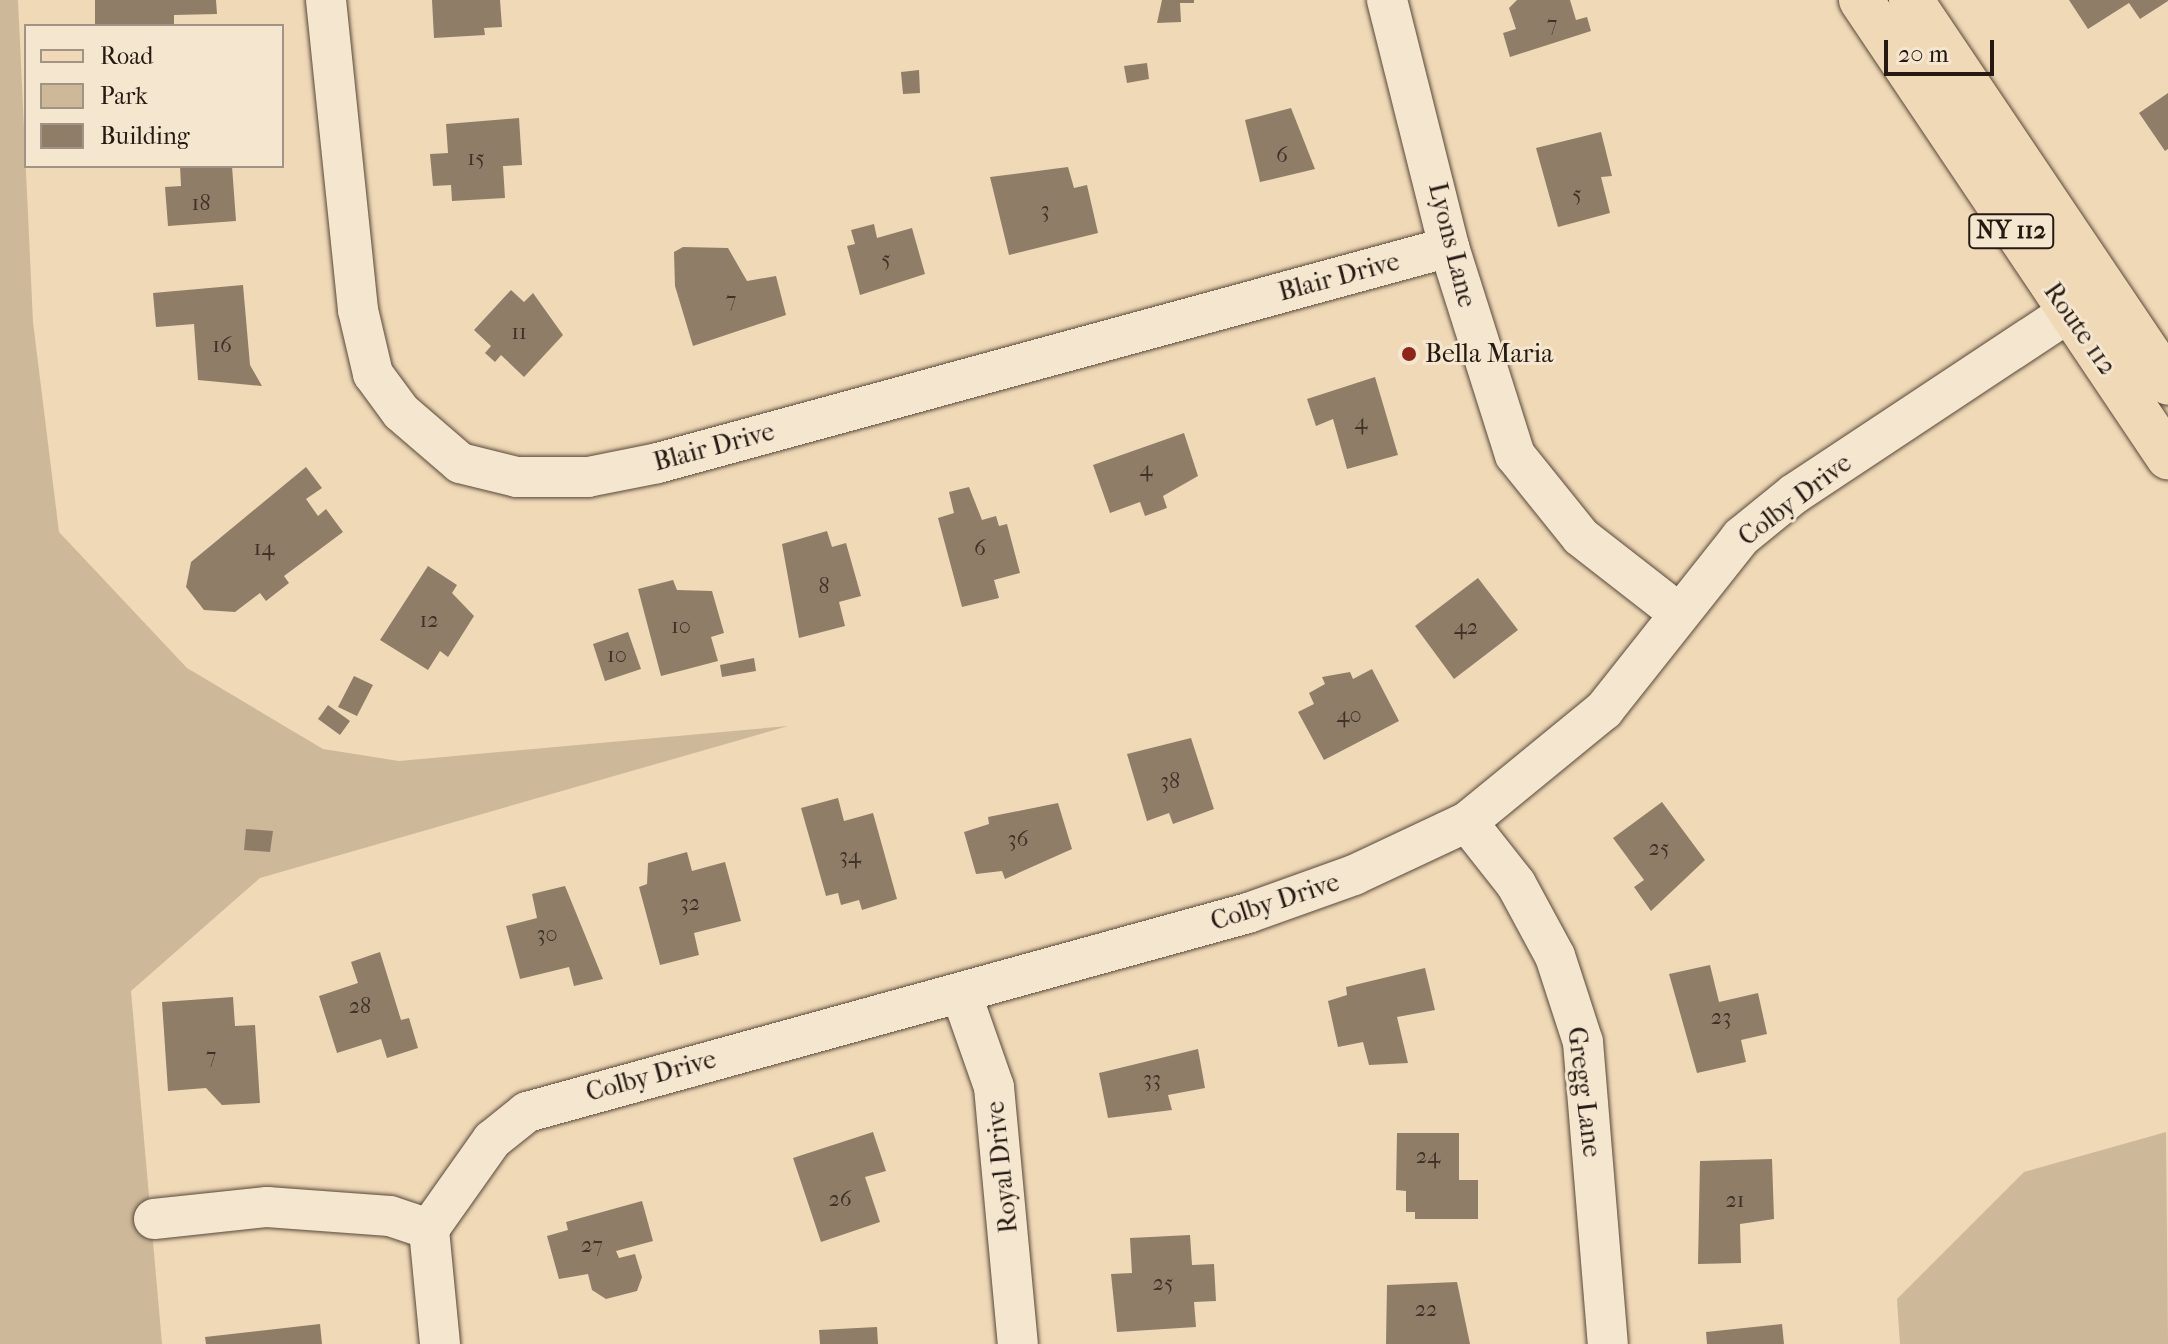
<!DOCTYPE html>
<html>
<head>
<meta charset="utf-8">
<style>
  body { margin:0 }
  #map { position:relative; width:2168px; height:1344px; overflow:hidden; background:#f0d9b6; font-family:"IM FELL French Canon",serif }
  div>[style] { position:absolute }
  .green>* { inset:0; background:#cdb89a }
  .building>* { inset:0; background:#8f7d67 }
  .roads { filter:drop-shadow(0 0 2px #58493b) drop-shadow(0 0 2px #58493b) }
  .minor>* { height:40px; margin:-20px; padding:0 20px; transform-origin:20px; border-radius:20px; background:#f5e6d0 }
  .primary>* { height:44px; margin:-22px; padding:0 22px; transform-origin:22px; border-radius:22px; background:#f0d9b6 }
  .dots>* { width:22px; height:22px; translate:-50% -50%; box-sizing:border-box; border:4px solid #f5e6d0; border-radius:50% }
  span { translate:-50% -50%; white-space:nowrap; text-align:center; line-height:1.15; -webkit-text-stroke:6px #f5e6d0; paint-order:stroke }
  .number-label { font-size:22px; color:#403227 }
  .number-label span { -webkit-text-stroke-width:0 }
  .shield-label span { padding:2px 6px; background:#f5e6d0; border:2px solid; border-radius:6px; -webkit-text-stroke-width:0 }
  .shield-label { font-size:24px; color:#251912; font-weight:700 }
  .street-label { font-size:26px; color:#251912 }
  .poi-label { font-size:26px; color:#251912 }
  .left { translate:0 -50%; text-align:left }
  .legend { position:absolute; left:24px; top:24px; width:260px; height:144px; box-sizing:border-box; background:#f5e6d0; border:2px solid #a29484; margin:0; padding:10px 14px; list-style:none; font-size:24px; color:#251912 }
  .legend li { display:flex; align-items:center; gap:16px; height:40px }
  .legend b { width:40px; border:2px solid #a29484 }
  .scale { position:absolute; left:1884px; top:40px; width:110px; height:36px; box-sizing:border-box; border:4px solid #251912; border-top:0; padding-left:10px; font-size:24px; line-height:28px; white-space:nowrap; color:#251912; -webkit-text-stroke:6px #f5e6d0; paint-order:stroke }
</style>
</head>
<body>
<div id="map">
  <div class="green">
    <div style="clip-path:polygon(0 0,18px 0,33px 322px,59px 532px,187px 668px,323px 749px,399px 761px,788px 726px,260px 878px,131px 991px,162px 1344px,0 1344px)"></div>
    <div style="clip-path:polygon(2166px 1132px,2168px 1344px,1900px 1344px,1897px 1299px,2024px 1172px)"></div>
  </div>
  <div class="building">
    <div style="clip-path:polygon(95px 0,216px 0,217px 14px,174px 15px,174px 24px,95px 26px)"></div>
    <div style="clip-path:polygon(432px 0,500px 0,502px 27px,484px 28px,485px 35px,434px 38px)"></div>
    <div style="clip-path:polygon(1162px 0,1194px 0,1194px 3px,1180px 3px,1181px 22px,1157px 23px)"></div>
    <div style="clip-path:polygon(1517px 0,1570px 0,1576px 20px,1587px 17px,1591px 31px,1510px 57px,1503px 33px,1516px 29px,1509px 8px)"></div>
    <div style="clip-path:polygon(2069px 0,2168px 0,2168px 1px,2140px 19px,2129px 3px,2088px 29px)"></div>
    <div style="clip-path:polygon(1147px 63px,1149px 79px,1127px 83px,1124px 66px)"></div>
    <div style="clip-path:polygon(919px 70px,920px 93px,903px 94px,901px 72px)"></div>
    <div style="clip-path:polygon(2168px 93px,2168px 149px,2165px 151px,2139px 113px)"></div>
    <div style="clip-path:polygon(1291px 108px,1315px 169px,1260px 182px,1245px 120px)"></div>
    <div style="clip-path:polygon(519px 118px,522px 165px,503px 166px,505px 198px,452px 201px,451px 185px,433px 186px,430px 154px,448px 153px,446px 124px)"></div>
    <div style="clip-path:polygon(1601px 132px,1612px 176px,1601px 177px,1610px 213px,1558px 227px,1536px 148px)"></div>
    <div style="clip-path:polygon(180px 166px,232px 166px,236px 221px,168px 226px,165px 187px,181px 186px)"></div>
    <div style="clip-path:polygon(1068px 167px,1074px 188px,1087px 185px,1098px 233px,1009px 255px,990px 177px)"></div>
    <div style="clip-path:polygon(874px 224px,877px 238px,912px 228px,925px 274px,860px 295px,847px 246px,855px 244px,851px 230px)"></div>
    <div style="clip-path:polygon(683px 247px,728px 248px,747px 281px,776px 276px,786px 315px,693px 346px,675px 286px,674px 252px)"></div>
    <div style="clip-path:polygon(243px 285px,250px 365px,262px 386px,198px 380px,194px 324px,156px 327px,153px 293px)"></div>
    <div style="clip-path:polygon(511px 290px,524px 302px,533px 293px,563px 335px,524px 377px,501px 355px,495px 362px,485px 353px,491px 346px,474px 330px)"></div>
    <div style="clip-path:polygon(1375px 377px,1398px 455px,1347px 469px,1333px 419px,1316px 426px,1307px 399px)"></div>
    <div style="clip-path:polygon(1184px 433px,1198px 476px,1163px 496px,1167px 508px,1145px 516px,1140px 502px,1110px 513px,1093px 465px)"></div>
    <div style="clip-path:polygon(306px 467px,322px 488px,306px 499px,318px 516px,326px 509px,343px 532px,284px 576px,289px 583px,266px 601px,260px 593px,235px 612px,204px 610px,186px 587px,191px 562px)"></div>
    <div style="clip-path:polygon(969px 487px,982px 520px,996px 516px,999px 526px,1007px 524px,1020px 573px,994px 580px,999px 598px,962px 607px,938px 518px,954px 513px,949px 492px)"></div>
    <div style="clip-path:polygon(827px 531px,832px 547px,846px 543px,861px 596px,839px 602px,845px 626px,799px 638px,782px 544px)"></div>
    <div style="clip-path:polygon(428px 566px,457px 585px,452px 593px,474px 616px,448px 657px,440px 651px,428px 670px,380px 640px)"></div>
    <div style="clip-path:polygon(1478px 578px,1518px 630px,1454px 679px,1415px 626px)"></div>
    <div style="clip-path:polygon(673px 580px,677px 590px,712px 591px,724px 633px,711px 637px,718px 661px,661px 676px,638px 589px)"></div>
    <div style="clip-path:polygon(628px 632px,641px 669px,605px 681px,593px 644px)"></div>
    <div style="clip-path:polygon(754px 658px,756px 671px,722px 677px,720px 665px)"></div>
    <div style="clip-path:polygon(1372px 669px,1399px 721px,1324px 760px,1298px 712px,1314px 704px,1309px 693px,1325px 684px,1322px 677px,1350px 672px,1353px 679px)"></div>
    <div style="clip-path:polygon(354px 676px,373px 685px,357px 716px,338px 707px)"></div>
    <div style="clip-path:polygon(328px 705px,350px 721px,340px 735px,318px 719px)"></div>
    <div style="clip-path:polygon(1191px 738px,1214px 809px,1173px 824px,1169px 813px,1147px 821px,1127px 754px)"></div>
    <div style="clip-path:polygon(838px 798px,844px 821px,873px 813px,897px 899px,862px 910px,859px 900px,841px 905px,838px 893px,826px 896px,801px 808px)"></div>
    <div style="clip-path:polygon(1662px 802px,1705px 860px,1651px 911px,1634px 887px,1644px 880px,1613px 838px)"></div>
    <div style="clip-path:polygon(1058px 803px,1072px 849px,1005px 879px,1002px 871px,976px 874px,964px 832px,989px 824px,988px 817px)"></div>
    <div style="clip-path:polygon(246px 829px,273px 831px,270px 852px,244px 850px)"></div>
    <div style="clip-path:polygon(687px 852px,692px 871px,725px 862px,741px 921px,694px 933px,699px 955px,660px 965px,639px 887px,647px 884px,648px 863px)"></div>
    <div style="clip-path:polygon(565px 886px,603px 979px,574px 986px,569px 967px,520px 979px,506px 926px,537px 918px,532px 894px)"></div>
    <div style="clip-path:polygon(380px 952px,401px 1020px,409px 1018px,418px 1048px,387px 1058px,381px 1039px,337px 1053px,319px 996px,358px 983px,351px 962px)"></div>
    <div style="clip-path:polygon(1710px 965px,1719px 1002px,1758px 993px,1767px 1034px,1741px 1040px,1746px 1062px,1697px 1073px,1669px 974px)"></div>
    <div style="clip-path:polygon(1425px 968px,1435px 1010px,1397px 1017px,1408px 1063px,1369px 1065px,1363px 1042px,1338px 1047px,1328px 1001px,1347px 995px,1346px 987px)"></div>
    <div style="clip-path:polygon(233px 997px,235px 1026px,255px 1025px,260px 1103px,222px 1105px,206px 1088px,168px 1091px,162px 1002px)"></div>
    <div style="clip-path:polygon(1198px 1049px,1205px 1088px,1168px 1095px,1172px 1110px,1108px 1118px,1099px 1073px)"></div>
    <div style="clip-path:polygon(873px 1132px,886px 1171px,865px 1177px,880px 1222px,821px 1242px,793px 1158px)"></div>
    <div style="clip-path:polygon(1397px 1133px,1459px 1133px,1459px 1180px,1478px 1180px,1478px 1219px,1415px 1219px,1415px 1212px,1406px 1212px,1406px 1191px,1396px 1190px)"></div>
    <div style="clip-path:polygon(1772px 1159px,1774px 1219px,1740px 1224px,1741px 1263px,1698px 1264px,1700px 1161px)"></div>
    <div style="clip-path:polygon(642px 1201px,653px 1241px,616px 1251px,619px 1258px,635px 1254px,642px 1277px,637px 1291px,606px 1299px,592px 1290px,588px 1274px,559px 1279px,547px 1236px,568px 1230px,566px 1222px)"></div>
    <div style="clip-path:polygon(1190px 1235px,1192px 1265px,1214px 1264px,1216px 1301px,1194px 1302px,1196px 1327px,1117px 1332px,1111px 1274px,1132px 1273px,1130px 1238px)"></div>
    <div style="clip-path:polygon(1457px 1282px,1470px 1344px,1386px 1344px,1387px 1285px)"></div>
    <div style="clip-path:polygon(320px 1324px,322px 1344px,206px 1344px,205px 1337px)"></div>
    <div style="clip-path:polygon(1782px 1324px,1784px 1344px,1707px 1344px,1706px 1332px)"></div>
    <div style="clip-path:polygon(877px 1327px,878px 1344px,820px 1344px,819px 1330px)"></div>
  </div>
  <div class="roads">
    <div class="minor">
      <div style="left:326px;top:0;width:312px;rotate:84.1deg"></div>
      <div style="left:358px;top:310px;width:66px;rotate:76.8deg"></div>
      <div style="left:373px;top:374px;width:47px;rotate:53.6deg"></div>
      <div style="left:401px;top:412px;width:78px;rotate:40.8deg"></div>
      <div style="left:460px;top:463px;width:59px;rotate:13.8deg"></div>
      <div style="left:517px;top:477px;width:71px"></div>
      <div style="left:588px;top:477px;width:71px;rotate:-11.3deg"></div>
      <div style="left:658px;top:463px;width:820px;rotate:-15.27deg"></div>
      <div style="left:1387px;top:0;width:255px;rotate:75.9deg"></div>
      <div style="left:1449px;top:247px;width:218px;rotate:72.4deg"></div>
      <div style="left:1515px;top:455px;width:105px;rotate:51.2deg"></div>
      <div style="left:1581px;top:537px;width:120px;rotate:37.9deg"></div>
      <div style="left:1467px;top:822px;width:79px;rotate:51.7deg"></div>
      <div style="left:1516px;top:884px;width:82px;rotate:61.6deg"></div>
      <div style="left:1555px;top:956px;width:90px;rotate:72deg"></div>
      <div style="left:1583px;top:1042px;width:303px;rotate:85.3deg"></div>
      <div style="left:962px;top:996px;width:96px;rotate:70.6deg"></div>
      <div style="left:994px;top:1087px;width:258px;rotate:84.7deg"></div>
      <div style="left:154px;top:1219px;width:114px;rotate:-6.1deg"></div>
      <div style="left:267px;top:1207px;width:123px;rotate:4.2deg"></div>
      <div style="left:390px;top:1216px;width:41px;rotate:18.4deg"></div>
      <div style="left:440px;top:1344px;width:116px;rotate:-95.5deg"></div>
      <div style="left:429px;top:1229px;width:109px;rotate:-54.7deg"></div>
      <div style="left:492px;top:1140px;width:45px;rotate:-38.7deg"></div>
      <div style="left:527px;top:1112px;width:748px;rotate:-15.43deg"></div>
      <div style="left:1248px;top:913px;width:113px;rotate:-19.7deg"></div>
      <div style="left:1354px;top:875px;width:125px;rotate:-25.1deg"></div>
      <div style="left:1467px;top:822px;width:177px;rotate:-39.3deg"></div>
      <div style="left:1604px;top:710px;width:221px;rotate:-51.6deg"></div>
      <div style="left:1741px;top:537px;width:68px;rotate:-39.1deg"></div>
      <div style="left:1794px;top:494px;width:362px;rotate:-33.5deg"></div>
    </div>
    <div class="primary">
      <div style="left:1861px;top:0;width:551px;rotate:56.11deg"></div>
      <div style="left:1911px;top:0;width:461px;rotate:56.1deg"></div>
    </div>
  </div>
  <div class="dots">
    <div style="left:1409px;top:354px;background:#8f2418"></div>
  </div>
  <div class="number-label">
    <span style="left:1552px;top:25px">7</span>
    <span style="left:1282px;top:156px">6</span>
    <span style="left:476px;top:159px">15</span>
    <span style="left:1577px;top:195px">5</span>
    <span style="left:201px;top:204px">18</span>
    <span style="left:1045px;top:211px">3</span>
    <span style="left:886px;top:260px">5</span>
    <span style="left:731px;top:301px">7</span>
    <span style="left:519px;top:333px">11</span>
    <span style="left:222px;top:346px">16</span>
    <span style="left:1361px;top:423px">4</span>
    <span style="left:1146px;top:470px">4</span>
    <span style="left:264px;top:549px">14</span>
    <span style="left:980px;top:549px">6</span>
    <span style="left:824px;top:587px">8</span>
    <span style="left:429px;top:621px">12</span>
    <span style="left:681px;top:627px">10</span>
    <span style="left:1466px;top:628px">42</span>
    <span style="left:617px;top:656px">10</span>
    <span style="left:1349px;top:716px">40</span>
    <span style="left:1170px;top:782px">38</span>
    <span style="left:1018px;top:840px">36</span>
    <span style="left:1659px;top:849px">25</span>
    <span style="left:850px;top:857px">34</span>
    <span style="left:690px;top:904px">32</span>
    <span style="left:547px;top:935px">30</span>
    <span style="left:360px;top:1007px">28</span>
    <span style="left:1721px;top:1018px">23</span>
    <span style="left:211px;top:1057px">7</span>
    <span style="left:1152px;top:1080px">33</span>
    <span style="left:1428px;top:1157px">24</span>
    <span style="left:840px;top:1200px">26</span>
    <span style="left:1735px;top:1201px">21</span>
    <span style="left:592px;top:1246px">27</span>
    <span style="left:1163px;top:1284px">25</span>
    <span style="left:1426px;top:1310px">22</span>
  </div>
  <div class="shield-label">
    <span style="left:2011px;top:231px">NY 112</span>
  </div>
  <div class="street-label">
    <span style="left:1452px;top:245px;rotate:76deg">Lyons Lane</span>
    <span style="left:1339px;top:277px;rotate:-15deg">Blair Drive</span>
    <span style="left:2080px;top:329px;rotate:55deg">Route 112</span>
    <span style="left:714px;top:447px;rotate:-15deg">Blair Drive</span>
    <span style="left:1795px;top:500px;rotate:-37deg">Colby Drive</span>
    <span style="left:1275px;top:902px;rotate:-18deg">Colby Drive</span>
    <span style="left:651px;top:1076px;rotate:-15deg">Colby Drive</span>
    <span style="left:1584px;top:1092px;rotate:83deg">Gregg Lane</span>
    <span style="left:1002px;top:1167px;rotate:-96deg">Royal Drive</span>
  </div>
  <div class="poi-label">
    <span class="left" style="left:1425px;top:354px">Bella Maria</span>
  </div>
  <ul class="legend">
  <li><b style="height:10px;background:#f0d9b6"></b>Road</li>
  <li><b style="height:22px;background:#cdb89a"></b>Park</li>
  <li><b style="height:22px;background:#8f7d67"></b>Building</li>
  </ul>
  <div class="scale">20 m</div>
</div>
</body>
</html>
